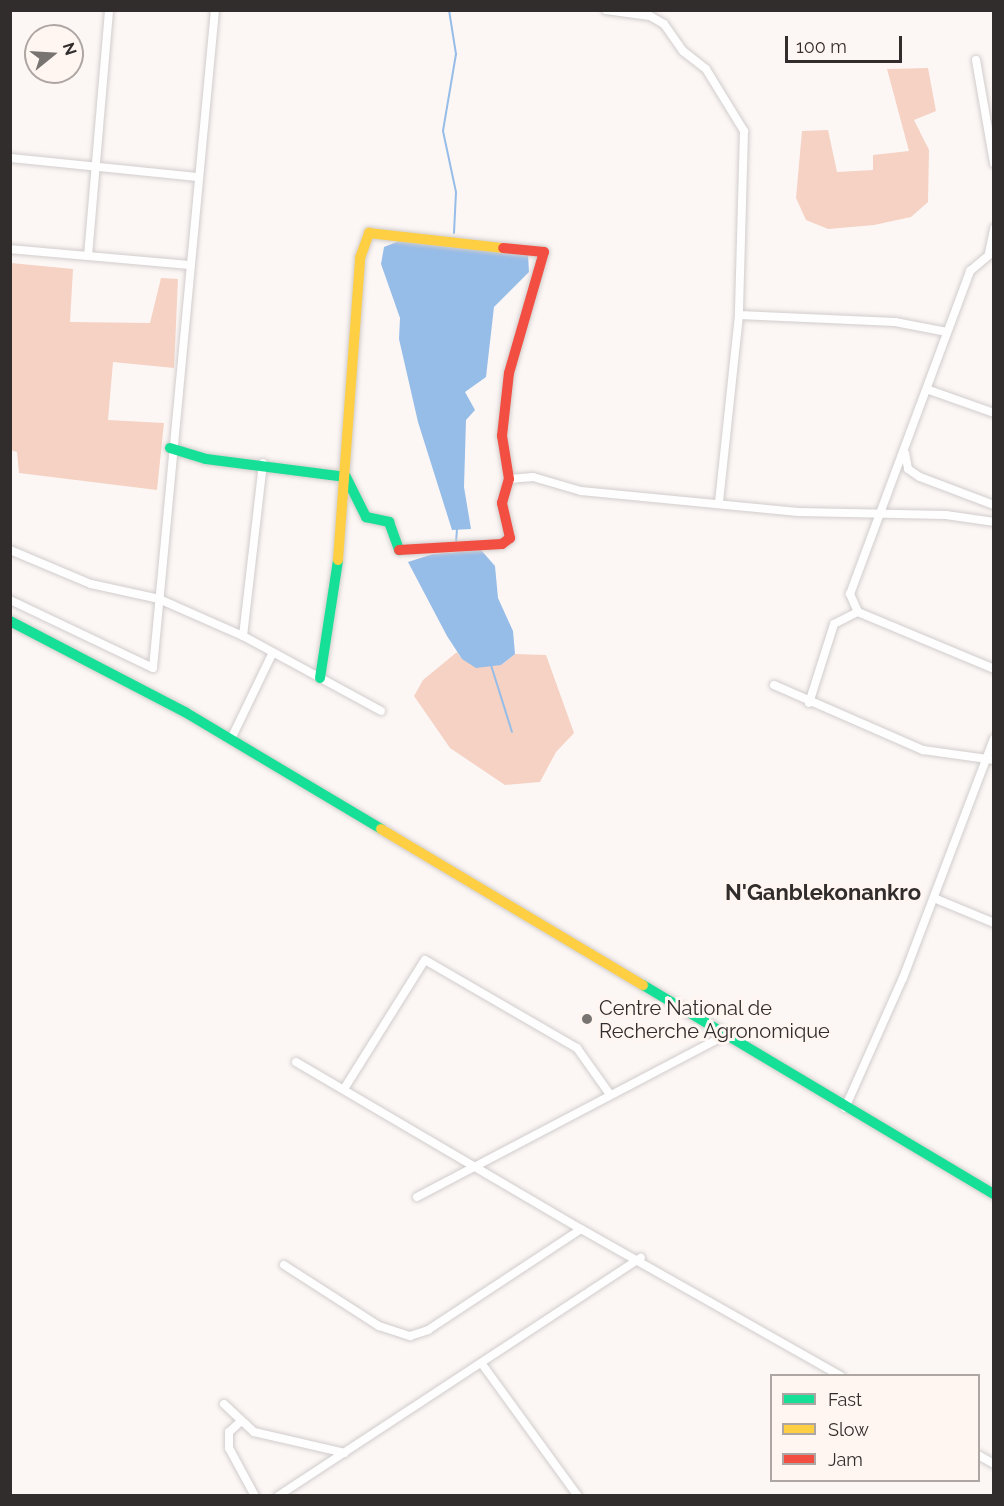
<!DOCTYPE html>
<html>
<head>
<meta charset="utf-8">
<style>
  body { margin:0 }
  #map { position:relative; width:1004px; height:1506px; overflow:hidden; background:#fcf7f5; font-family:Raleway,sans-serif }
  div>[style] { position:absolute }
  .green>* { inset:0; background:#f5d2c3 }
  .water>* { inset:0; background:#96bce8 }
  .stream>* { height:2px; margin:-1px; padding:0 1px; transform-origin:1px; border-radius:1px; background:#96bce8 }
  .roads { filter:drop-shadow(0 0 2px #d1cdcc) drop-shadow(0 0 2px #d1cdcc) }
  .street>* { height:8px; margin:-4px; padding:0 4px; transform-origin:4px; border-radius:4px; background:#fffefe }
  .fast>* { height:10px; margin:-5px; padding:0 5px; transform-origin:5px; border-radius:5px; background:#16e098 }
  .slow>* { height:10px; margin:-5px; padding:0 5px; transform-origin:5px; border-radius:5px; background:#ffcf43 }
  .jam>* { height:10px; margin:-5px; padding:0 5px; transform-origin:5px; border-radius:5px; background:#f24e42 }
  .dots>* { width:16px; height:16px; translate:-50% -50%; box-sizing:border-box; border:3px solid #fff6f2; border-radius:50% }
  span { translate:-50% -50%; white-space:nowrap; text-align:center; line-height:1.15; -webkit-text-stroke:6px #fff6f2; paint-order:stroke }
  .poi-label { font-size:20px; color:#312d2c }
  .left { translate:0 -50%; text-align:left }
  .quarter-label { font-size:22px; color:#312d2c; font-weight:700 }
  .frame { position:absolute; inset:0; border:12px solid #312d2c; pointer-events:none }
  .legend { position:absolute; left:770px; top:1374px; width:210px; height:108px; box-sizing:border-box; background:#fff6f2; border:2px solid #ada6a3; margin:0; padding:8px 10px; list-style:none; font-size:18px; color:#312d2c }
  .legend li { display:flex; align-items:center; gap:12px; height:30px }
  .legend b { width:30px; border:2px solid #ada6a3 }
  .north { position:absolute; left:24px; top:24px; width:60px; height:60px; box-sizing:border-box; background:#fff6f2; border:2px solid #ada6a3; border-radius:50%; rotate:72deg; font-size:16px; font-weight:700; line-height:24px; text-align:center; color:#312d2c }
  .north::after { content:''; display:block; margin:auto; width:21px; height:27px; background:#787472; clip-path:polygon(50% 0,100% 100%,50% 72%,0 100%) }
  .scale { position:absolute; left:785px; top:36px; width:117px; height:27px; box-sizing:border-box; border:3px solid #312d2c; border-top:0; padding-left:8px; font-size:18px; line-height:21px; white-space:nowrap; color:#312d2c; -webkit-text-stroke:4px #fff6f2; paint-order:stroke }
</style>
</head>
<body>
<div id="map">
  <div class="green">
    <div style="clip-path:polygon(928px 68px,936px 111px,914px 120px,929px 150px,928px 202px,911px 217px,874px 225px,828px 229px,806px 220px,796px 198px,802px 131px,828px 130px,837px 172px,873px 170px,873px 155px,909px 151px,887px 69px)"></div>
    <div style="clip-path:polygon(11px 263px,73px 269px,70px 322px,150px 323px,161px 278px,178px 279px,174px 368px,113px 362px,108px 420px,164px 423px,157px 490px,19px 473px,17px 452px,10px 450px)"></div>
    <div style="clip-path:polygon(457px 652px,462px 659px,501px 665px,515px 654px,546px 655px,574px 733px,556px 752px,540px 782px,505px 785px,450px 748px,414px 696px,423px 680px)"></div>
  </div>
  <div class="water">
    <div style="clip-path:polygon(399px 241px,528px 254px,529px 272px,494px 307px,486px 377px,465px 392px,475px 410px,466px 420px,464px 487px,471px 529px,452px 530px,418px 422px,399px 339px,400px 318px,381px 264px,384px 247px)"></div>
    <div style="clip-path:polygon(481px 550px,495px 566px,498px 598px,513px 631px,515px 654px,501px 665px,476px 668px,462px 659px,447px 636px,408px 562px,433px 554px)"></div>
  </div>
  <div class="stream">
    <div style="left:449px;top:10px;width:45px;rotate:81deg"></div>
    <div style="left:456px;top:54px;width:78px;rotate:99.6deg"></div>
    <div style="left:443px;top:131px;width:62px;rotate:78deg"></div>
    <div style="left:456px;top:192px;width:41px;rotate:92.8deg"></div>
    <div style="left:456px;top:543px;width:15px;rotate:-86deg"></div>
    <div style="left:491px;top:665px;width:70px;rotate:72.6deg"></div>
  </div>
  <div class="roads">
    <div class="street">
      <div style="left:606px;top:10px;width:44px;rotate:7.8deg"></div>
      <div style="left:650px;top:16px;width:16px;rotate:30deg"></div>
      <div style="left:664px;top:24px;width:33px;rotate:55deg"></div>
      <div style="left:683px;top:51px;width:29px;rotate:38deg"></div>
      <div style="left:706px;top:69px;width:73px;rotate:58.5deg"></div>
      <div style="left:744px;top:131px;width:184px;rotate:91.6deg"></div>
      <div style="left:739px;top:315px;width:188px;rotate:96.1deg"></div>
      <div style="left:976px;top:60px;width:105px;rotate:80.1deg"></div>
      <div style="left:10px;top:158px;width:189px;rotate:5.8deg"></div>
      <div style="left:10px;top:249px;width:179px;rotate:5.1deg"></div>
      <div style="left:989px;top:253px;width:25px;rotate:-78deg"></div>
      <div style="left:88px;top:256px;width:247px;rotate:-85.1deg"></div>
      <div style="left:739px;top:315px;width:156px;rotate:2.6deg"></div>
      <div style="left:895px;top:322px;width:53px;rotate:10.9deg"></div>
      <div style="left:929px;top:390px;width:69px;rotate:19.5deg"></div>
      <div style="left:905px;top:453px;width:16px;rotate:79deg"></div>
      <div style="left:908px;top:469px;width:14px;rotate:34deg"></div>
      <div style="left:920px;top:477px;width:79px;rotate:20.7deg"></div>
      <div style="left:509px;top:479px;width:24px;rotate:-5deg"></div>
      <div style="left:533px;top:477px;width:50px;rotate:16.3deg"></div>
      <div style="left:581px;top:491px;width:218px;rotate:5.5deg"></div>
      <div style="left:798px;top:512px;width:148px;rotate:1.2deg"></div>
      <div style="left:946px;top:515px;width:49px;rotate:8.3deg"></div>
      <div style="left:10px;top:550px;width:88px;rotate:22.8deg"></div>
      <div style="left:91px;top:584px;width:70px;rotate:12.4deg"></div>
      <div style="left:159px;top:599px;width:92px;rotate:23.8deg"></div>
      <div style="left:243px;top:636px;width:157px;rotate:28.5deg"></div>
      <div style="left:10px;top:600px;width:158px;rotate:25.4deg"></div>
      <div style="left:153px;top:668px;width:661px;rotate:-84.62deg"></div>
      <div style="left:858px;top:612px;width:147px;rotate:22.7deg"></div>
      <div style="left:243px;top:636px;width:174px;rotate:-83.4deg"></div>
      <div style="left:774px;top:685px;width:163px;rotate:23.6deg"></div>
      <div style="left:923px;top:750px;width:72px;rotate:8deg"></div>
      <div style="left:809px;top:703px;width:83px;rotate:-72.4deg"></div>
      <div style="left:834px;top:624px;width:27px;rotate:-27deg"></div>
      <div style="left:858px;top:612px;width:20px;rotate:-114deg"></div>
      <div style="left:850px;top:594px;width:345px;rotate:-69.6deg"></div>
      <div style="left:970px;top:271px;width:31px;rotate:-40deg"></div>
      <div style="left:231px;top:739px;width:94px;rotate:-64.2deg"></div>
      <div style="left:934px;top:898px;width:65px;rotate:22.6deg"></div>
      <div style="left:296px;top:1062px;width:330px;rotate:30.4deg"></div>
      <div style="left:344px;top:1089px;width:152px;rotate:-57.9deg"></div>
      <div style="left:425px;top:960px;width:176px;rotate:30.1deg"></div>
      <div style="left:577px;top:1048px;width:55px;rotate:54.6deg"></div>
      <div style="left:845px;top:1108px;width:142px;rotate:-66deg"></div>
      <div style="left:903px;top:978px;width:256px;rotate:-69.2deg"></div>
      <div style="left:417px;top:1197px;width:348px;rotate:-27.7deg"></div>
      <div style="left:284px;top:1265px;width:113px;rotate:32.7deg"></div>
      <div style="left:379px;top:1326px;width:33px;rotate:18deg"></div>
      <div style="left:410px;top:1336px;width:19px;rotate:-18deg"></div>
      <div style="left:428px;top:1330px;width:183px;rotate:-33.4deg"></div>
      <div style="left:581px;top:1229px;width:299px;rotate:29.5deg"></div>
      <div style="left:482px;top:1364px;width:163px;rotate:54deg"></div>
      <div style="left:224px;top:1404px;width:41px;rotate:43deg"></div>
      <div style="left:254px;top:1432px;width:93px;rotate:13deg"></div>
      <div style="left:239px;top:1423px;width:13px;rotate:138deg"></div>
      <div style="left:229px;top:1432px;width:16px;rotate:90deg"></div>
      <div style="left:229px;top:1448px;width:55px;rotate:61.6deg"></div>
      <div style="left:978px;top:1455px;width:18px;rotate:29deg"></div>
      <div style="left:278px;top:1496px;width:434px;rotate:-33.3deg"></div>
    </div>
    <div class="fast">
      <div style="left:170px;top:448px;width:38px;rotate:17deg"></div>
      <div style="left:206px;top:459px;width:141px;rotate:7.3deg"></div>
      <div style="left:346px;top:477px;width:45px;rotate:63.4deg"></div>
      <div style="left:366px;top:517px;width:24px;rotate:12deg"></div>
      <div style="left:389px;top:522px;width:30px;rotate:70deg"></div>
      <div style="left:10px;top:621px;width:197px;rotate:27.5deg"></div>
      <div style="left:185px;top:712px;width:228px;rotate:30.8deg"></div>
      <div style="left:320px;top:678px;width:119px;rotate:-81.3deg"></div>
      <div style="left:643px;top:985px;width:409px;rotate:30.8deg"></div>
    </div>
    <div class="slow">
      <div style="left:338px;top:560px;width:303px;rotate:-85.8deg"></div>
      <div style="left:360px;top:258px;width:27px;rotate:-70deg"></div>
      <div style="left:369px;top:233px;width:135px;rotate:6.4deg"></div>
      <div style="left:381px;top:829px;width:305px;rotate:30.8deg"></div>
    </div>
    <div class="jam">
      <div style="left:399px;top:550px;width:103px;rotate:-3.3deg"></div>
      <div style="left:502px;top:544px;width:10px;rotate:-37deg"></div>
      <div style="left:510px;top:538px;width:36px;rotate:-103deg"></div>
      <div style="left:502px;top:503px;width:25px;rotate:-74deg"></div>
      <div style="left:509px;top:479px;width:44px;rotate:-99.2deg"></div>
      <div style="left:502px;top:436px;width:63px;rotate:-83.7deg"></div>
      <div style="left:509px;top:373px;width:126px;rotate:-73.9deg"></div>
      <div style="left:544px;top:252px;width:41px;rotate:-174.4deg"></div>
    </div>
  </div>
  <div class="dots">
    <div style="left:587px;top:1019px;background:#787472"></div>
  </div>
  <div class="poi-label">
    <span class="left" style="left:599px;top:1020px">Centre National de<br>Recherche Agronomique</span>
  </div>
  <div class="quarter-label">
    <span style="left:823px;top:893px">N'Ganblekonankro</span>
  </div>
  <div class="frame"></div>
  <ul class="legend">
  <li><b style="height:8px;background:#16e098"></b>Fast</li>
  <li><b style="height:8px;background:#ffcf43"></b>Slow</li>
  <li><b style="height:8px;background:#f24e42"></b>Jam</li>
  </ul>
  <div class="north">N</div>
  <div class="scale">100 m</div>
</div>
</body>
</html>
